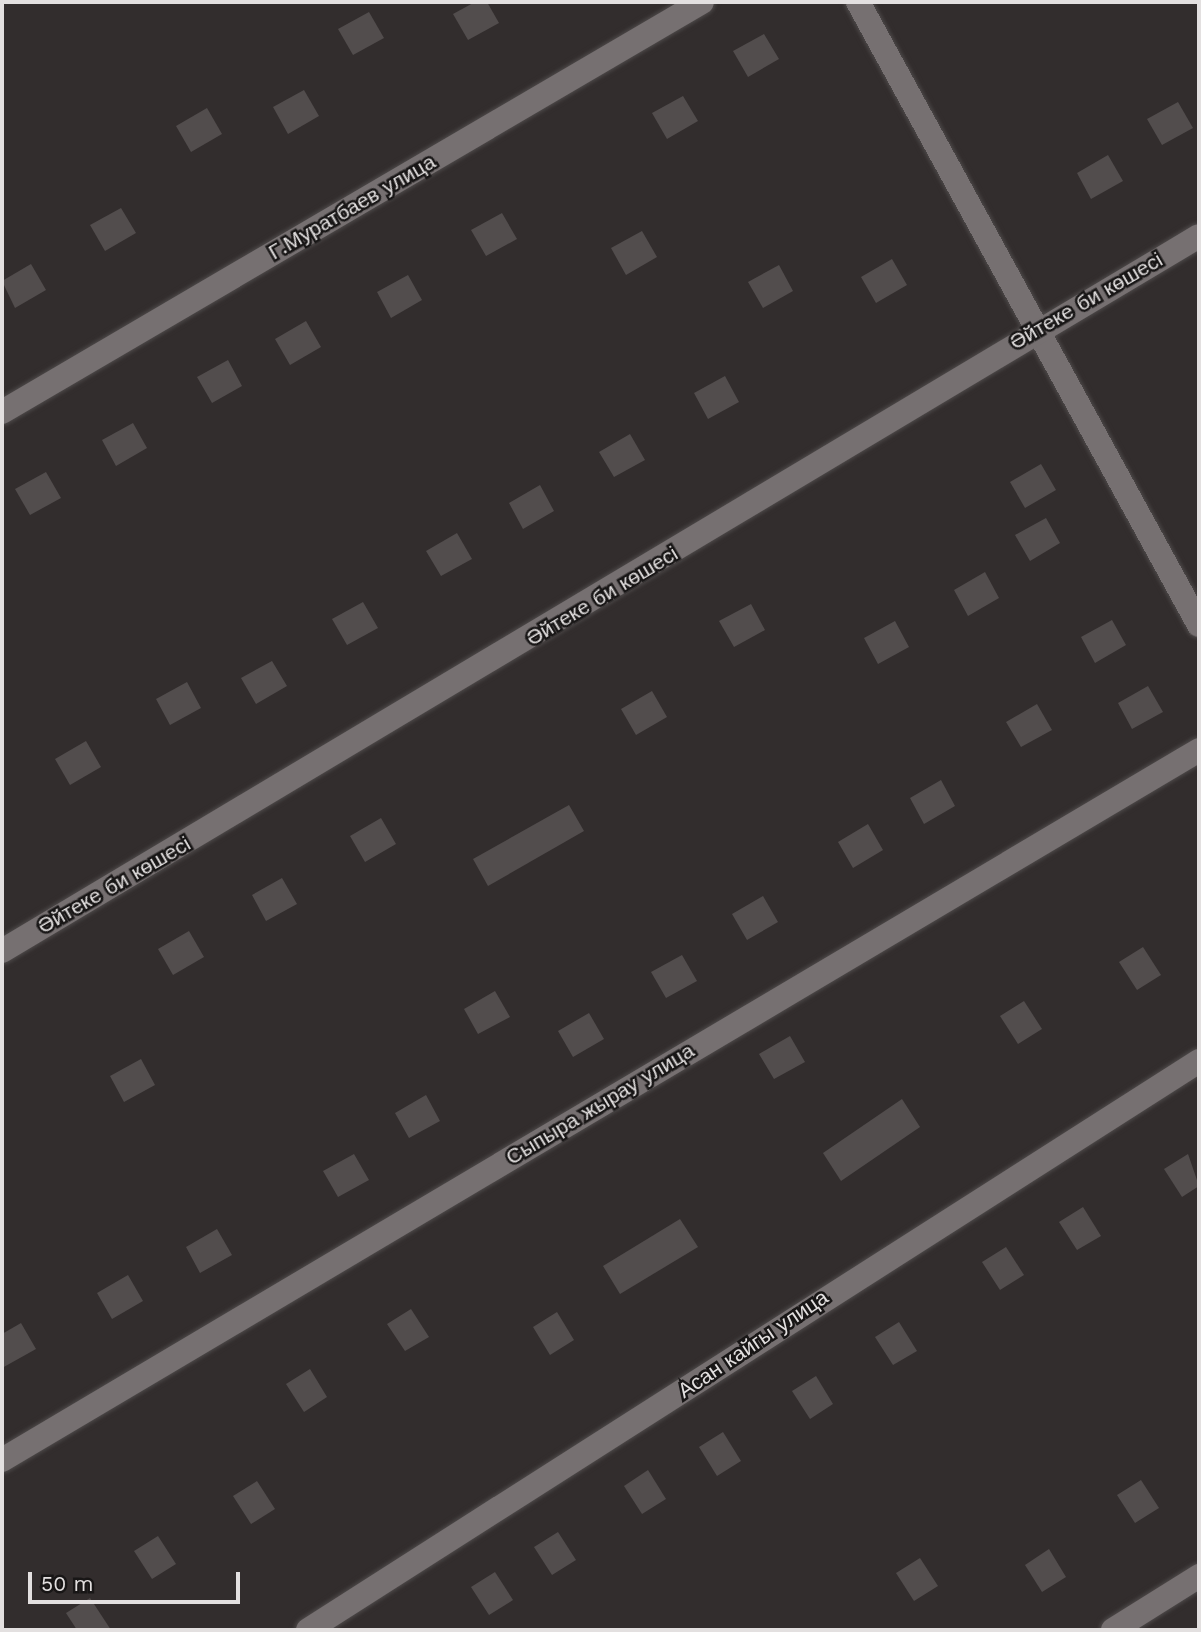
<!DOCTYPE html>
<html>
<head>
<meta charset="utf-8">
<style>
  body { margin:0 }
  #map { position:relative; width:1201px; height:1632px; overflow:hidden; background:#322d2d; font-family:"Work Sans",sans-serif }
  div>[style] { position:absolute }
  .building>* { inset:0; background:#524d4d }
  .roads { filter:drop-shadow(0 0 2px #4e4a4a) drop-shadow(0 0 2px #4e4a4a) }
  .street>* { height:24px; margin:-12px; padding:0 12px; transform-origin:12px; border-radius:12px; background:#767071 }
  span { translate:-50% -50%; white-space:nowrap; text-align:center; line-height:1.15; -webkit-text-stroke:5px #181616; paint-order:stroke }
  .street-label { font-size:21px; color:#e3e0e0 }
  .frame { position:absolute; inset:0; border:4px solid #e3e0e0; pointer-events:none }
  .scale { position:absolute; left:28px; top:1572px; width:212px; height:32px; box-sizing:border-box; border:4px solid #e3e0e0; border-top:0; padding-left:9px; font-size:21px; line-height:24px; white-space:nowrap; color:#e3e0e0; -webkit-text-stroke:5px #181616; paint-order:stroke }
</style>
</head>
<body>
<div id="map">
  <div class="building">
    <div style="clip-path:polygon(475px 2px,487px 2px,499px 23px,468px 40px,453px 14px)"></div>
    <div style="clip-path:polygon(369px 12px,384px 38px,353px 55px,338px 29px)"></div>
    <div style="clip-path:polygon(764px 34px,779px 59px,748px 77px,733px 51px)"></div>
    <div style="clip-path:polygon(304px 90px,319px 116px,288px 134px,273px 107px)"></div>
    <div style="clip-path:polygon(683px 96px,698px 121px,667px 139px,652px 113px)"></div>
    <div style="clip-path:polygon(1178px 102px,1193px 128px,1162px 145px,1147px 119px)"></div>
    <div style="clip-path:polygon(207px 108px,222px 134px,191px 152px,176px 126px)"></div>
    <div style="clip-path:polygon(1108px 155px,1123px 181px,1091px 199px,1077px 173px)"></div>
    <div style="clip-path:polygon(121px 208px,136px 233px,105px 251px,90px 225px)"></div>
    <div style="clip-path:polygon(502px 213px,517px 239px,486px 256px,471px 230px)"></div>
    <div style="clip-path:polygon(642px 231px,657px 257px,626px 275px,611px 248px)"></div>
    <div style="clip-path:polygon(892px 259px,907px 285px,876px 303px,861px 277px)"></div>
    <div style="clip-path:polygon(31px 264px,46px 290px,15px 308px,2px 281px)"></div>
    <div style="clip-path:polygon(779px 265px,793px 291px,763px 308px,748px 282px)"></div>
    <div style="clip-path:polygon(408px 275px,422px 300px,391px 318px,377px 292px)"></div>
    <div style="clip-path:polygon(306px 321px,321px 347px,290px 365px,275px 339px)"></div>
    <div style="clip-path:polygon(228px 360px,242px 386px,212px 403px,197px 377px)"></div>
    <div style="clip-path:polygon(725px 376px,739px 402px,708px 419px,694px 393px)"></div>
    <div style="clip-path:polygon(133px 423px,147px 448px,116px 466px,102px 440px)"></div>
    <div style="clip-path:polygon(630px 434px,645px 460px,614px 477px,599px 452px)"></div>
    <div style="clip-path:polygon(1041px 464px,1056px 490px,1025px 508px,1010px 482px)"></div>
    <div style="clip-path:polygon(46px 472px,61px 498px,30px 515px,15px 489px)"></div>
    <div style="clip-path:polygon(540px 485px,554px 511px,523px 529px,509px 503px)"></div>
    <div style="clip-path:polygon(1046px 518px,1060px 543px,1030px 561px,1015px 535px)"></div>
    <div style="clip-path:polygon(457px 533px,472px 559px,441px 576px,426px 551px)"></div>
    <div style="clip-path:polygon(985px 572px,999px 598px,968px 616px,954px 590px)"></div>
    <div style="clip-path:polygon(363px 602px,378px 628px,347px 645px,332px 619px)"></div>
    <div style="clip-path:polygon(751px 604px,765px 630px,734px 647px,719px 621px)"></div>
    <div style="clip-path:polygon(1112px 620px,1126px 645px,1095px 663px,1081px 637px)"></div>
    <div style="clip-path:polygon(895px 621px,909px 647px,878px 664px,864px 638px)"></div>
    <div style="clip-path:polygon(272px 661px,287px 686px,256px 704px,241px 678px)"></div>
    <div style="clip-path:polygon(187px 682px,201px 708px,170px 725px,156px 699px)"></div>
    <div style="clip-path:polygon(1148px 686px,1163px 712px,1132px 729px,1118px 703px)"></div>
    <div style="clip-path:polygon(652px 691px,667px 717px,636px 735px,621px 709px)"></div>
    <div style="clip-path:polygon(1037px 704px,1052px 730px,1021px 747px,1006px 722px)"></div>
    <div style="clip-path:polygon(86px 741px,101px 767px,70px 785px,55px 759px)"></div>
    <div style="clip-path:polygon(941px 780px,955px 806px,924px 824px,910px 798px)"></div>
    <div style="clip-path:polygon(569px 805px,584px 831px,488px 886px,473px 859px)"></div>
    <div style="clip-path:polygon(381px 818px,396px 844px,365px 862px,350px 836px)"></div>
    <div style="clip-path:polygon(868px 824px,883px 850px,853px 868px,838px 842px)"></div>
    <div style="clip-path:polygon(282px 878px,297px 904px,266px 921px,252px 895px)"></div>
    <div style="clip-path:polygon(763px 896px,778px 922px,747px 940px,732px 914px)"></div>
    <div style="clip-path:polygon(189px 931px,204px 957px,173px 975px,158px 949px)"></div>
    <div style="clip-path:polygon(1143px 947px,1161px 975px,1137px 990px,1119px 962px)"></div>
    <div style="clip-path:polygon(682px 955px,697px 981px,666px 998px,651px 972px)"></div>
    <div style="clip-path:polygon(495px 991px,510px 1017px,478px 1034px,464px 1009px)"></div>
    <div style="clip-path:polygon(1024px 1001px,1042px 1029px,1018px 1044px,1000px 1016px)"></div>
    <div style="clip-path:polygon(589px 1013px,604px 1039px,573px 1057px,558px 1031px)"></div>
    <div style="clip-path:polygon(790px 1036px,805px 1062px,774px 1079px,759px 1054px)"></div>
    <div style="clip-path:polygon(141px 1059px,155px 1085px,124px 1102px,110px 1076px)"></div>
    <div style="clip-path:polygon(426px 1095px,440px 1121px,409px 1138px,395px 1113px)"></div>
    <div style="clip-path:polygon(902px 1099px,920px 1127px,841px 1181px,823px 1153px)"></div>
    <div style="clip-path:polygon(354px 1154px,369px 1180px,338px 1197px,323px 1171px)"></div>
    <div style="clip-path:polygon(1188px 1154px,1199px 1186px,1182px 1197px,1164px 1169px)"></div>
    <div style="clip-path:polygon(1083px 1207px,1101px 1236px,1077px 1250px,1059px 1222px)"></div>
    <div style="clip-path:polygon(680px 1219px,698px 1247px,620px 1294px,603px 1266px)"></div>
    <div style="clip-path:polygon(217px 1229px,232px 1255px,200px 1273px,186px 1247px)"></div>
    <div style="clip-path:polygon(1006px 1247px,1024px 1275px,1000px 1290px,982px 1262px)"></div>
    <div style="clip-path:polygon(128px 1275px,143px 1301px,112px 1319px,97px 1293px)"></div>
    <div style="clip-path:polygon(411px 1309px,429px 1337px,405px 1351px,387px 1324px)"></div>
    <div style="clip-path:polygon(557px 1312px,574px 1340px,550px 1355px,533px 1327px)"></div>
    <div style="clip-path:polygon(899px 1322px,917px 1351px,893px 1365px,875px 1337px)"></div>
    <div style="clip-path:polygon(21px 1323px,36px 1349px,2px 1368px,2px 1334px)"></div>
    <div style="clip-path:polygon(310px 1369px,327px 1397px,304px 1412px,286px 1384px)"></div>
    <div style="clip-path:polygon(816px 1376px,833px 1404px,810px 1419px,792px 1391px)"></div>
    <div style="clip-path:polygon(723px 1432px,741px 1461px,717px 1476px,699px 1447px)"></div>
    <div style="clip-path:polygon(648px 1470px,666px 1499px,642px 1514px,624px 1486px)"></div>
    <div style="clip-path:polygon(1141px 1480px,1159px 1508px,1135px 1523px,1117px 1495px)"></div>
    <div style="clip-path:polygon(257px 1481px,275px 1509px,251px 1524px,233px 1496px)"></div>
    <div style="clip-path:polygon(558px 1532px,576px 1560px,552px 1575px,534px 1547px)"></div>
    <div style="clip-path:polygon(158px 1536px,176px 1564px,152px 1579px,134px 1551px)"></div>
    <div style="clip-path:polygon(1049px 1549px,1066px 1577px,1042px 1592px,1025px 1565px)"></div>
    <div style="clip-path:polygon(920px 1558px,938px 1586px,914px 1601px,896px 1573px)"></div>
    <div style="clip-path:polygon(495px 1572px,513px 1600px,489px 1615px,471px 1587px)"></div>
    <div style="clip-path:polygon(90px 1598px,111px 1630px,77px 1630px,66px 1613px)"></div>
  </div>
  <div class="roads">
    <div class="street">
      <div style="left:858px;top:2px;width:710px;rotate:61.31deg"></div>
      <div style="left:2px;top:412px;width:811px;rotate:-30.36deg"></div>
      <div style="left:2px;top:951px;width:1394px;rotate:-30.85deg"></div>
      <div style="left:2px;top:1460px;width:1392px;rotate:-30.67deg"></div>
      <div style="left:308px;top:1630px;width:1057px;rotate:-32.56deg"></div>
      <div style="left:1113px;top:1630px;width:102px;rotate:-32.1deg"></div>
    </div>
  </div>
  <div class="street-label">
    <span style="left:352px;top:207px;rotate:-30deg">Г.Муратбаев улица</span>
    <span style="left:1086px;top:301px;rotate:-30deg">Әйтеке би көшесі</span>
    <span style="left:602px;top:596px;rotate:-31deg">Әйтеке би көшесі</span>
    <span style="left:114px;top:885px;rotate:-30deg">Әйтеке би көшесі</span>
    <span style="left:600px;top:1104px;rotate:-31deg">Сыпыра жырау улица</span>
    <span style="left:753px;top:1344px;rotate:-34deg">Асан кайгы улица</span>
  </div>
  <div class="frame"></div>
  <div class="scale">50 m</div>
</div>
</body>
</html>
